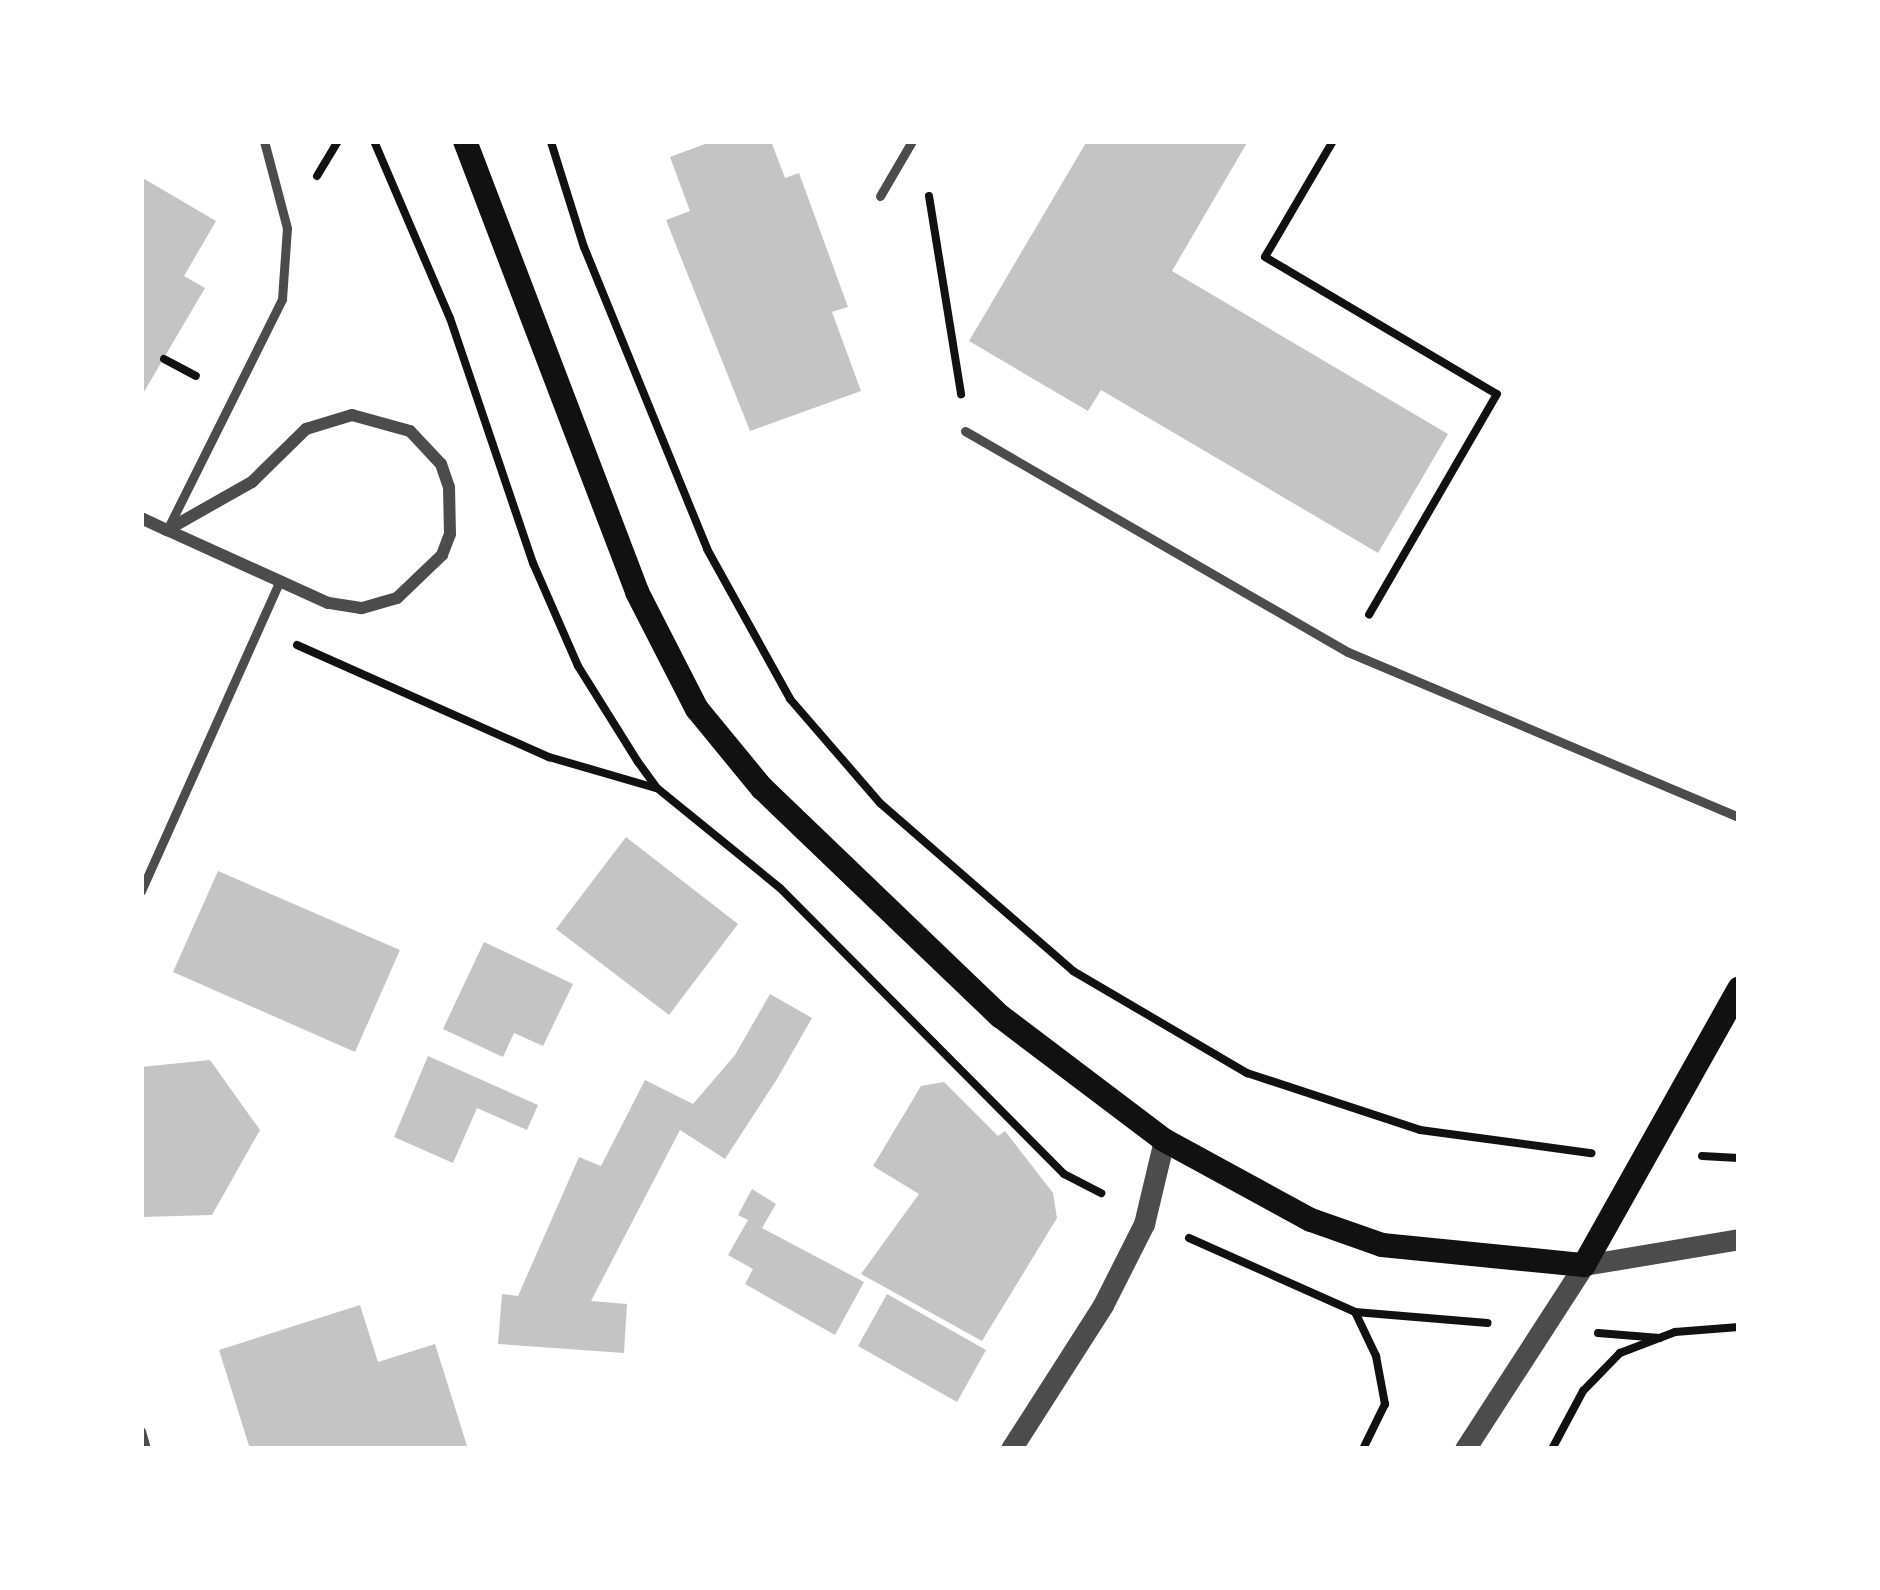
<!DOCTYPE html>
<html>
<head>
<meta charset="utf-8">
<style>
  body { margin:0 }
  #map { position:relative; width:1880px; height:1590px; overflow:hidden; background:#fff; font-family:Jost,sans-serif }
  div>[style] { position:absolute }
  .building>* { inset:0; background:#c4c4c4 }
  .path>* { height:8px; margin:-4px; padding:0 4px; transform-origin:4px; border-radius:4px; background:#111 }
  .service>* { height:9px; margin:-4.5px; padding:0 4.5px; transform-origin:4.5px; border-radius:4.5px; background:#4c4c4c }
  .minor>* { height:12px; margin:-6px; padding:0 6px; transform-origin:6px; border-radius:6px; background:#4c4c4c }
  .tertiary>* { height:21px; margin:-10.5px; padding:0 10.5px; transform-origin:10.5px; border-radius:10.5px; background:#4c4c4c }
  .secondary>* { height:24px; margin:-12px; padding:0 12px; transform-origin:12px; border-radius:12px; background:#111 }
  span { translate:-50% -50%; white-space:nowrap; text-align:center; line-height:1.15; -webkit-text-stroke:12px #fff; paint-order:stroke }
  .frame { position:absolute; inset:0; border:144px solid #fff; pointer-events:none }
</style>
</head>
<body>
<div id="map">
  <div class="building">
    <div style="clip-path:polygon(713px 141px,771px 141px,785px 178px,799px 173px,848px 307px,832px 312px,861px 391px,750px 431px,666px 220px,690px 211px,670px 157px)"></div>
    <div style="clip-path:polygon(1087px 141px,1248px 141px,1172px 271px,1448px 434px,1378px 553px,1101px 390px,1088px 411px,969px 341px)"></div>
    <div style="clip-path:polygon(141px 177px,216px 221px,184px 276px,205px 288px,141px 397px)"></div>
    <div style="clip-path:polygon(626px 837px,738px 924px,669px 1015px,556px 929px)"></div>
    <div style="clip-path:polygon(218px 871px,400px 950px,355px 1052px,173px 972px)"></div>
    <div style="clip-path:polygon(484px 942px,573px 984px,543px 1046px,514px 1033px,503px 1057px,443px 1029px)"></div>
    <div style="clip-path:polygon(770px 994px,812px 1018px,777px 1079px,725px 1159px,680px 1130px,591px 1301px,627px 1304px,624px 1353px,498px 1344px,502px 1294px,518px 1296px,579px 1157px,601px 1166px,645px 1080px,693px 1104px,735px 1055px)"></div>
    <div style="clip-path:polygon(428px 1056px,538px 1105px,527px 1130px,477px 1108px,453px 1163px,394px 1137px)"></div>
    <div style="clip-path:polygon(210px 1060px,260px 1130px,212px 1215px,141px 1217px,141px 1067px)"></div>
    <div style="clip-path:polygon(944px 1082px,998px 1136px,1005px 1131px,1053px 1193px,1057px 1218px,982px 1341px,861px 1274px,919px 1194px,873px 1166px,921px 1086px)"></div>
    <div style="clip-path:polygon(752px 1189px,776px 1204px,762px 1228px,864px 1282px,835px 1335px,745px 1284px,753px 1269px,728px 1255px,748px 1220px,738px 1215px)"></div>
    <div style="clip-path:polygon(887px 1294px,986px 1350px,957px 1402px,858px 1346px)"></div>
    <div style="clip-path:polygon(360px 1305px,378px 1362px,435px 1344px,468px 1449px,250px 1449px,219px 1350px)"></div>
  </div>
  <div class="path">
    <div style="left:374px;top:141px;width:193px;rotate:66.8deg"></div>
    <div style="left:450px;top:318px;width:259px;rotate:71.3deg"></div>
    <div style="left:533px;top:563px;width:112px;rotate:66.4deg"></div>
    <div style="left:578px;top:666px;width:113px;rotate:58deg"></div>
    <div style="left:638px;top:762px;width:32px;rotate:54deg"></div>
    <div style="left:657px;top:788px;width:159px;rotate:39.1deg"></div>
    <div style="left:780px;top:888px;width:403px;rotate:45.2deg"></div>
    <div style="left:1064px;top:1174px;width:42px;rotate:27.2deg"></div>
    <div style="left:1333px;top:141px;width:134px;rotate:120.4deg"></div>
    <div style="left:1265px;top:257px;width:269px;rotate:30.6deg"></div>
    <div style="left:1497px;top:394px;width:255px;rotate:120.1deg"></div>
    <div style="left:551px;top:142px;width:110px;rotate:72.6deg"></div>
    <div style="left:584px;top:247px;width:326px;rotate:67.8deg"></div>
    <div style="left:707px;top:549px;width:171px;rotate:61deg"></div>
    <div style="left:790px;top:699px;width:138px;rotate:49.1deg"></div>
    <div style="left:880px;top:803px;width:256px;rotate:41deg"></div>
    <div style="left:1073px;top:971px;width:202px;rotate:30.4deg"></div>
    <div style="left:1247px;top:1073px;width:182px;rotate:18.2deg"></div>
    <div style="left:1420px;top:1130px;width:173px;rotate:7.7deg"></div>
    <div style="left:317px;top:176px;width:41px;rotate:-59deg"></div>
    <div style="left:929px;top:196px;width:201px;rotate:80.8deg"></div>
    <div style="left:164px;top:359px;width:36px;rotate:28deg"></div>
    <div style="left:297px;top:645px;width:276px;rotate:24deg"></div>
    <div style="left:549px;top:757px;width:111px;rotate:16.2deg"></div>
    <div style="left:1702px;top:1156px;width:37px;rotate:3deg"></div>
    <div style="left:1189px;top:1238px;width:182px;rotate:24deg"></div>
    <div style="left:1355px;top:1312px;width:133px;rotate:4.7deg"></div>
    <div style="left:1356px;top:1314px;width:47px;rotate:64.5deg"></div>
    <div style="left:1376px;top:1356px;width:49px;rotate:79.4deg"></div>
    <div style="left:1385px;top:1404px;width:50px;rotate:116.1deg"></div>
    <div style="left:1598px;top:1333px;width:62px;rotate:4.6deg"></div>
    <div style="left:1552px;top:1449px;width:66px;rotate:-61.9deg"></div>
    <div style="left:1583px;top:1391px;width:53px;rotate:-45.8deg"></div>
    <div style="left:1620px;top:1353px;width:59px;rotate:-20.9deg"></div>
    <div style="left:1675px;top:1332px;width:64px;rotate:-4.5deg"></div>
  </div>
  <div class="service">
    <div style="left:880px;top:196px;width:64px;rotate:-59.8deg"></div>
    <div style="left:965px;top:431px;width:442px;rotate:30deg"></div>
    <div style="left:1348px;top:652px;width:424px;rotate:22.9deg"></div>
    <div style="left:167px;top:530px;width:258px;rotate:-63.5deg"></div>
    <div style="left:282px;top:299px;width:71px;rotate:-86deg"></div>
    <div style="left:287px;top:228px;width:90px;rotate:-104.8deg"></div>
    <div style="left:141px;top:891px;width:341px;rotate:-65.9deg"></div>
    <div style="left:141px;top:1431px;width:19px;rotate:74deg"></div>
  </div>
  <div class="minor">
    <div style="left:352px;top:415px;width:60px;rotate:15.4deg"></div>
    <div style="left:410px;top:431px;width:45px;rotate:46.8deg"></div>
    <div style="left:441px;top:464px;width:24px;rotate:71deg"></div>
    <div style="left:449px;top:487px;width:47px;rotate:88.8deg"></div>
    <div style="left:450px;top:534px;width:22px;rotate:111deg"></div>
    <div style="left:442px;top:555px;width:62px;rotate:136.3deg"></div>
    <div style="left:397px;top:598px;width:37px;rotate:164deg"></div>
    <div style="left:361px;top:608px;width:33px;rotate:-171deg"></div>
    <div style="left:328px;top:603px;width:177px;rotate:-155.6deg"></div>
    <div style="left:167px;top:530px;width:98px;rotate:-29.5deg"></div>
    <div style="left:252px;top:482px;width:76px;rotate:-44.5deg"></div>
    <div style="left:306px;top:429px;width:48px;rotate:-16.9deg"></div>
    <div style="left:141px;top:518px;width:29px;rotate:25deg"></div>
  </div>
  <div class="tertiary">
    <div style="left:1011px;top:1449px;width:171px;rotate:-57.4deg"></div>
    <div style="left:1103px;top:1305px;width:91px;rotate:-63.2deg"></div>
    <div style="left:1144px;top:1224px;width:86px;rotate:-76.6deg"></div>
    <div style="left:1465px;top:1449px;width:219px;rotate:-57.1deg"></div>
    <div style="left:1584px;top:1265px;width:157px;rotate:-9.5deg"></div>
  </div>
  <div class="secondary">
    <div style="left:465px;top:141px;width:483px;rotate:69.1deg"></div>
    <div style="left:637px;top:592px;width:131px;rotate:62.9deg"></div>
    <div style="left:697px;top:709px;width:102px;rotate:50.6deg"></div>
    <div style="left:762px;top:788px;width:330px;rotate:43.8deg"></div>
    <div style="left:1000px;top:1016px;width:206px;rotate:37.1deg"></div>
    <div style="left:1164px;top:1140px;width:167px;rotate:28.6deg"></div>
    <div style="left:1311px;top:1220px;width:75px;rotate:19.4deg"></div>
    <div style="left:1382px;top:1245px;width:203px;rotate:5.7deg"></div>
    <div style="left:1584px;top:1265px;width:317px;rotate:-60.7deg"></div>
  </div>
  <div class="frame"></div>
</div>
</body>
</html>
